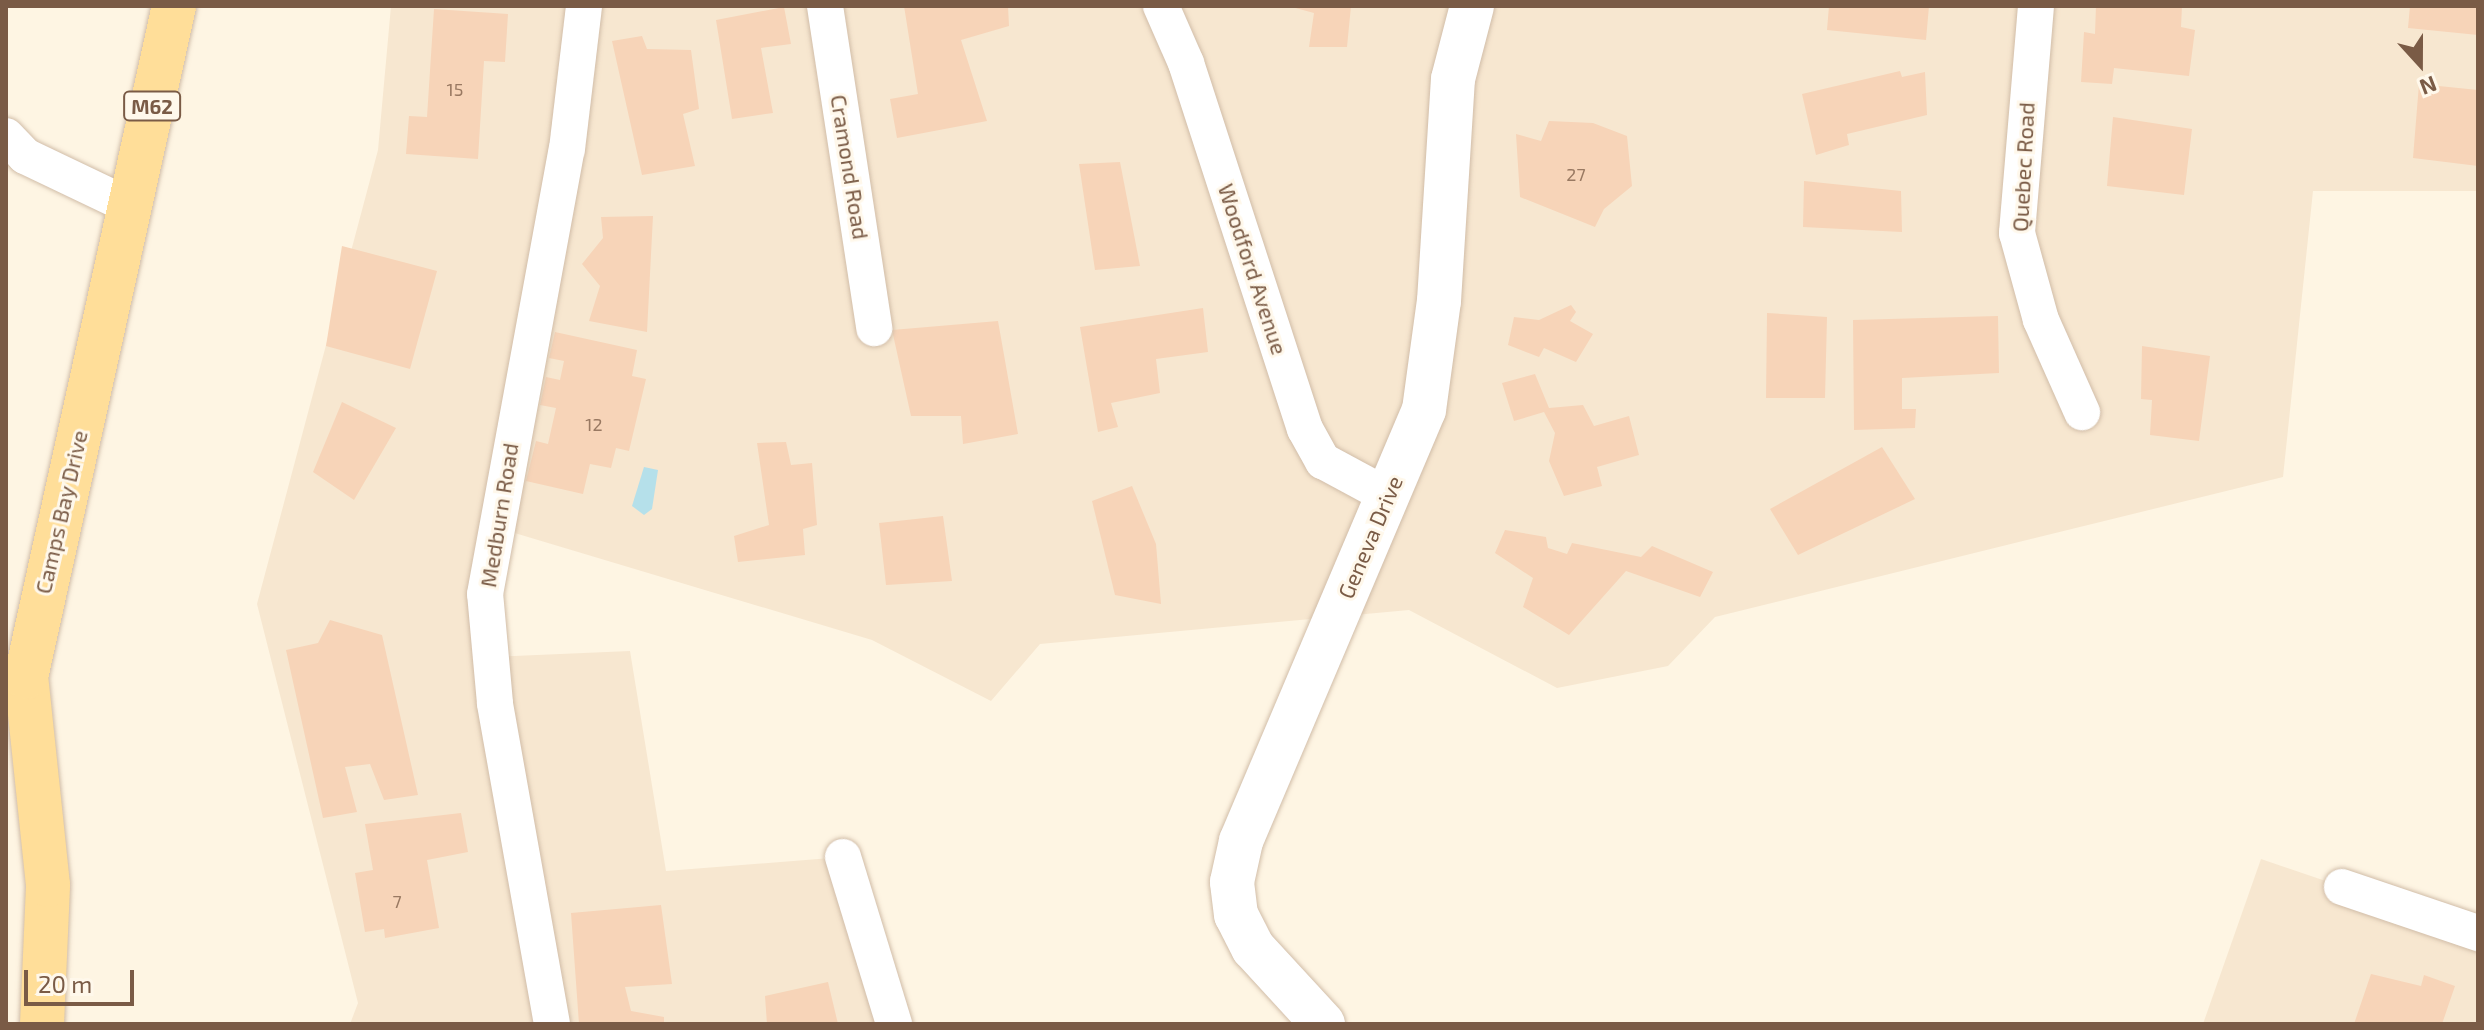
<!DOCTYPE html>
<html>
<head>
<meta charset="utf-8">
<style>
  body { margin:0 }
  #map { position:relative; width:2484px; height:1030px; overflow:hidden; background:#fef5e3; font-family:"Exo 2",sans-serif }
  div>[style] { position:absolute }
  .residential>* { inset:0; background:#f7e7d0 }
  .water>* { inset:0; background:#b5e0ea }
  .building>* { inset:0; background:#f7d4b8 }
  .roads { filter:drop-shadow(0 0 2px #d1bda8) drop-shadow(0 0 2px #d1bda8) }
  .street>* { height:36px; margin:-18px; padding:0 18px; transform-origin:18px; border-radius:18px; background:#fff }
  .secondary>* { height:44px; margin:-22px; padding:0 22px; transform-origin:22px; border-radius:22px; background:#fff }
  .primary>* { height:44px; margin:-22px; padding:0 22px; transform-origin:22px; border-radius:22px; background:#ffde99 }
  span { translate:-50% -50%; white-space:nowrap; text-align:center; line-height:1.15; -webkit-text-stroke:6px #fff8eb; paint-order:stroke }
  .number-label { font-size:18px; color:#997962 }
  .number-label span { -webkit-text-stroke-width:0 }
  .shield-label span { padding:2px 6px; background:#fff8eb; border:2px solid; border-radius:6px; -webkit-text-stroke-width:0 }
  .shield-label { font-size:20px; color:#7a5b46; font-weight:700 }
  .street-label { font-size:22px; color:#7a5b46 }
  .frame { position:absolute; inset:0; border:8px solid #7a5b46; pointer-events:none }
  .north { position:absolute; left:2380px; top:24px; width:80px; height:80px; -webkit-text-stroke:6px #fff8eb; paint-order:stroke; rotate:159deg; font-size:22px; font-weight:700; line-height:32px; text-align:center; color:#7a5b46 }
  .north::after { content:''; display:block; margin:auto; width:28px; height:36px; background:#7a5b46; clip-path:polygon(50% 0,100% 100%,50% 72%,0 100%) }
  .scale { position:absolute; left:24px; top:970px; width:110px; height:36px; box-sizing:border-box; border:4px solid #7a5b46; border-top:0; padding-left:10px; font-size:24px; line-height:28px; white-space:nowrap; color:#7a5b46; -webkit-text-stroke:6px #fff8eb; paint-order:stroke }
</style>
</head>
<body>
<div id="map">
  <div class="residential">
    <div style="clip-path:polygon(391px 6px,2478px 6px,2478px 191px,2313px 191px,2283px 477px,1715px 617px,1668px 666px,1557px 688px,1409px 610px,1040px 644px,991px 701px,872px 640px,495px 527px,489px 657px,630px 651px,666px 871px,843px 857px,894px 1024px,350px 1024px,358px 1003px,257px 604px,378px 150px)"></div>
    <div style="clip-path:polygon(2261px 859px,2478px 933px,2478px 1024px,2203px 1024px)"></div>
  </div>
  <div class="water">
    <div style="clip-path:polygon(644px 467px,658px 470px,652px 509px,644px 515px,632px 506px)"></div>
  </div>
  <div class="building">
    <div style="clip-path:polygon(904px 6px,1008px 6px,1009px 26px,961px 40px,987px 121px,897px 138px,890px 99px,918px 94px)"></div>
    <div style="clip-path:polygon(1288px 6px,1351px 6px,1347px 47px,1309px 47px,1314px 13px)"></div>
    <div style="clip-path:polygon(1829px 6px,1929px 6px,1926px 40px,1827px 30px)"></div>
    <div style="clip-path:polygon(2096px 6px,2182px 6px,2181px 27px,2195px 30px,2189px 76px,2114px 68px,2112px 84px,2081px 82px,2084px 32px,2095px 34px)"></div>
    <div style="clip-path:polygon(2410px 6px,2478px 6px,2478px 35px,2408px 28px)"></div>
    <div style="clip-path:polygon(784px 7px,791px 44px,761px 48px,773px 113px,732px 119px,716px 20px)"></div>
    <div style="clip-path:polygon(434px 9px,508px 14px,505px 62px,484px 61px,478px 159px,406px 154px,409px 116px,427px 117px)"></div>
    <div style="clip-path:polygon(642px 36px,647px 49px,691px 50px,699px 109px,683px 114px,695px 166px,642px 175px,612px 41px)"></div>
    <div style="clip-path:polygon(1900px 71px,1902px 77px,1925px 72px,1927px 115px,1847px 134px,1849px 145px,1816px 155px,1802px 94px)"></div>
    <div style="clip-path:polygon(2419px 84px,2478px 90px,2478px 166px,2413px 158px)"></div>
    <div style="clip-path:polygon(2113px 117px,2192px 129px,2184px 195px,2107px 186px)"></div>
    <div style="clip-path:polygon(1549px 121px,1593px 123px,1627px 136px,1632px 186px,1604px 209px,1595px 227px,1520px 197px,1516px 134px,1541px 141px)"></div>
    <div style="clip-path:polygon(1120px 162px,1140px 266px,1095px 270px,1079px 164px)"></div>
    <div style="clip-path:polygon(1804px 181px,1901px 191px,1902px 232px,1803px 227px)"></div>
    <div style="clip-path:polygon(653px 216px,647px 332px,589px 321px,600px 286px,582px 264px,603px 238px,601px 217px)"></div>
    <div style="clip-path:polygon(342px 246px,437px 271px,410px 369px,326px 346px)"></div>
    <div style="clip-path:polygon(1571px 305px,1576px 312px,1570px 321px,1593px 334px,1576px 362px,1544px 348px,1539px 357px,1508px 345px,1514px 317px,1539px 320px)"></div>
    <div style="clip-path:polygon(1203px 308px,1208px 352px,1156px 359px,1160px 393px,1111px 403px,1118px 427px,1098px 432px,1080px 327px)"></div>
    <div style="clip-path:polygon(1767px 313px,1827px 317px,1825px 398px,1766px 398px)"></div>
    <div style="clip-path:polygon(1998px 316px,1999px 373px,1902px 378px,1902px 409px,1916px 409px,1915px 428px,1854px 430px,1853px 320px)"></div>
    <div style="clip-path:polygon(998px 321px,1018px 434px,963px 444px,961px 416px,911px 416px,892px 330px)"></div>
    <div style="clip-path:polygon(555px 332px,637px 350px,632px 376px,646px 379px,629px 451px,616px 448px,611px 468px,590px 464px,583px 494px,526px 481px,536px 441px,548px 444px,556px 408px,540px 405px,546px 377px,560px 380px,564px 361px,549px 358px)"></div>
    <div style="clip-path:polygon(2142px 346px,2210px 356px,2199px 441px,2150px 435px,2152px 400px,2141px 399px)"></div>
    <div style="clip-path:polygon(1535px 374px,1549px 408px,1583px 405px,1594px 426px,1629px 416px,1639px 455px,1597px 467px,1602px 486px,1564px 496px,1549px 461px,1555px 433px,1544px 412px,1514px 421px,1502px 383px)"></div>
    <div style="clip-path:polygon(342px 402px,396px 428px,354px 500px,313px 472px)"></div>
    <div style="clip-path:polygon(786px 442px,791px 465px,812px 463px,817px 525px,803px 529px,805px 555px,738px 562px,734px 536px,769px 525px,757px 443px)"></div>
    <div style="clip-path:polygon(1882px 447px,1915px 499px,1798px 555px,1770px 509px)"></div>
    <div style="clip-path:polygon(1132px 486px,1156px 544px,1161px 604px,1115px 595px,1092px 501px)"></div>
    <div style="clip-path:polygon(943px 516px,952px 581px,886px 585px,879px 523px)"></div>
    <div style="clip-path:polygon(1505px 530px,1546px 537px,1548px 548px,1567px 554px,1572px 543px,1641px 557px,1652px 546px,1713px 572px,1700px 597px,1626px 571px,1569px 635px,1523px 607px,1533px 578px,1495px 553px)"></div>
    <div style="clip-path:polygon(330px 620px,382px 635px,418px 795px,384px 800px,370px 764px,345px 767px,357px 812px,323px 818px,286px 650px,318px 643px)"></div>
    <div style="clip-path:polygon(461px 813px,468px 852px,427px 860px,439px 928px,385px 938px,384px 929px,365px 932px,355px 873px,373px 870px,365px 824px)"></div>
    <div style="clip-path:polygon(661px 905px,672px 984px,625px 987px,631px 1011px,664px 1017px,664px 1024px,579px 1024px,571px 913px)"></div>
    <div style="clip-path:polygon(2371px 974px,2421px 986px,2424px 975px,2455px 986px,2442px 1024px,2354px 1024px)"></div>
    <div style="clip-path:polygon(828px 982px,838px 1024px,767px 1024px,765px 996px)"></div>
  </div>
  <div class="roads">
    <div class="street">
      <div style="left:825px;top:6px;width:326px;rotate:81.3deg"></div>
      <div style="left:1161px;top:6px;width:62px;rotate:66.3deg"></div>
      <div style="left:1186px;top:63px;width:385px;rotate:72deg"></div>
      <div style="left:1305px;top:429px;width:37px;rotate:61deg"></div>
      <div style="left:1323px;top:461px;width:74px;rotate:28.3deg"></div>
      <div style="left:2036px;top:6px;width:228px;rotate:94.8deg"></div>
      <div style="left:2017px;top:233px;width:90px;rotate:74.6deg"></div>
      <div style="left:2041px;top:320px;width:101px;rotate:66deg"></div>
      <div style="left:6px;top:136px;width:28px;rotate:46deg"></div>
      <div style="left:25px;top:156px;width:116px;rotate:25.5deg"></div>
      <div style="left:843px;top:857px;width:175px;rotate:73deg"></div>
      <div style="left:2342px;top:887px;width:144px;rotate:18.7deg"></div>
      <div style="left:552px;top:1024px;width:326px;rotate:-100.1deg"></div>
      <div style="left:495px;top:703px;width:109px;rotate:-95.2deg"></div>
      <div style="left:485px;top:594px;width:452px;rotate:-79.6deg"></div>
      <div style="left:567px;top:149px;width:144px;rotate:-83.2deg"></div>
    </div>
    <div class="secondary">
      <div style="left:1323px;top:1024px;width:103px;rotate:-132.6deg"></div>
      <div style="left:1253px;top:948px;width:37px;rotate:-117deg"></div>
      <div style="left:1236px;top:915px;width:33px;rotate:-97deg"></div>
      <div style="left:1232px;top:882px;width:42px;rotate:-77.6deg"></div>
      <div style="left:1241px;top:841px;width:468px;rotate:-67deg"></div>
      <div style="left:1424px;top:410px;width:110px;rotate:-82.2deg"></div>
      <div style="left:1439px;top:301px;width:222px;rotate:-86.4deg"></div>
      <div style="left:1453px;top:79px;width:75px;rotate:-75.4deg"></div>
    </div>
    <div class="primary">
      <div style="left:42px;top:1024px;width:139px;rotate:-87.5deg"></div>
      <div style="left:48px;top:885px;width:209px;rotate:-96deg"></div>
      <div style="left:26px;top:677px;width:687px;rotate:-77.56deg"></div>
    </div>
  </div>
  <div class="number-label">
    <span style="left:455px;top:89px">15</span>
    <span style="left:1576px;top:174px">27</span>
    <span style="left:594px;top:424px">12</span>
    <span style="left:397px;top:901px">7</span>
  </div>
  <div class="shield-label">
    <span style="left:152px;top:106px">M62</span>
  </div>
  <div class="street-label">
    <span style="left:850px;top:167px;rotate:81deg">Cramond Road</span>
    <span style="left:2023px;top:167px;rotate:-87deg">Quebec Road</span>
    <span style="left:1253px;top:269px;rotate:72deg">Woodford Avenue</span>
    <span style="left:61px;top:512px;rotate:-77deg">Camps Bay Drive</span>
    <span style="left:499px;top:515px;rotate:-81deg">Medburn Road</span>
    <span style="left:1370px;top:537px;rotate:-67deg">Geneva Drive</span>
  </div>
  <div class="frame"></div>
  <div class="north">N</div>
  <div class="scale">20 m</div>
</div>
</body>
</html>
